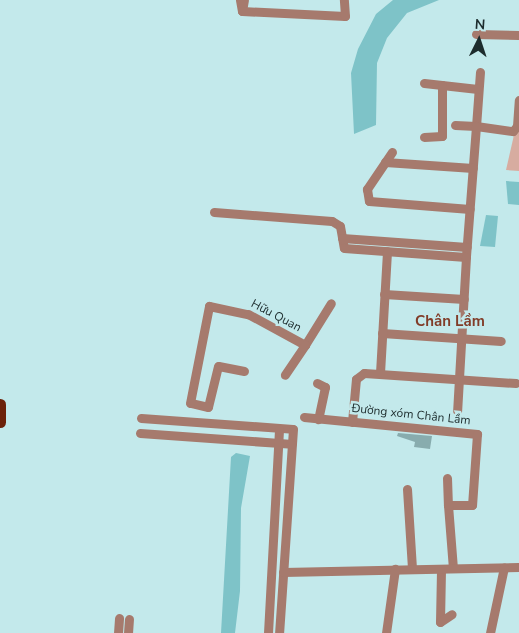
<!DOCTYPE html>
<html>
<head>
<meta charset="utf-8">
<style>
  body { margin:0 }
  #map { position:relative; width:519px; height:633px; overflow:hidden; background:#c3e9eb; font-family:"Nunito Sans",sans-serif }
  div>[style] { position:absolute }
  .green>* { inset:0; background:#d7aca0 }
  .water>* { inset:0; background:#7ec3c8 }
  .building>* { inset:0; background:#88acae }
  .minor>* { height:9px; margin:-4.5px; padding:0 4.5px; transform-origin:4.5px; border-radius:4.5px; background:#a67a6d }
  .major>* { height:11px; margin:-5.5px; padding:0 5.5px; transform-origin:5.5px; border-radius:5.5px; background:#6c220a }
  span { translate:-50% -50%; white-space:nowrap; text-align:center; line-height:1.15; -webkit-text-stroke:5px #c3e9eb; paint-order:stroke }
  .street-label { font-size:12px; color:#1d2c2d }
  .quarter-label { font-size:15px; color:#813c28; font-weight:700 }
  .north { position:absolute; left:454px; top:15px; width:50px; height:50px; -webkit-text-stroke:4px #c3e9eb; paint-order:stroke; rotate:4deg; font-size:14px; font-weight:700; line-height:20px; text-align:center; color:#1d2c2d }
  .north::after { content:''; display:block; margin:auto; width:18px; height:22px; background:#1d2c2d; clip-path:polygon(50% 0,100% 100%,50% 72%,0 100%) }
</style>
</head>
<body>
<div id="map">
  <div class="green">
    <div style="clip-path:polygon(519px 113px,519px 171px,506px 170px)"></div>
  </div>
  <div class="water">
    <div style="clip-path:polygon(393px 0,439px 0,407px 13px,387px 38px,377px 63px,376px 125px,354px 134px,351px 73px,358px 49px,376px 14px)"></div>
    <div style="clip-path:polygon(506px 181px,519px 182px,519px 205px,508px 204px)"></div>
    <div style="clip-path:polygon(486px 215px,498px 216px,495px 247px,480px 246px)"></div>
    <div style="clip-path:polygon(236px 453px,250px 456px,241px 508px,240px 591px,235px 633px,221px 633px,231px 457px)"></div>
  </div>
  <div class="building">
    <div style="clip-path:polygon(398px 433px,432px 436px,430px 449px,414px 447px,415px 442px,397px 436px)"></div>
  </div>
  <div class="minor">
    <div style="left:240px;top:0;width:11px;rotate:80deg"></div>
    <div style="left:242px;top:11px;width:11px;rotate:-80deg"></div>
    <div style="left:242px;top:11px;width:103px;rotate:2.8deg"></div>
    <div style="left:345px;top:16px;width:16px;rotate:-94deg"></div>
    <div style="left:476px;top:34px;width:43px;rotate:1.3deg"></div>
    <div style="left:480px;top:72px;width:54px;rotate:94.2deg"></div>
    <div style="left:476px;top:126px;width:37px;rotate:8deg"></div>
    <div style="left:513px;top:131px;width:6px;rotate:-51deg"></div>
    <div style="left:517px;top:126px;width:26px;rotate:-86deg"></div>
    <div style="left:424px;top:83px;width:54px;rotate:6.3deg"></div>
    <div style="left:455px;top:125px;width:21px;rotate:3deg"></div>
    <div style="left:476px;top:126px;width:131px;rotate:94.4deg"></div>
    <div style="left:424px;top:137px;width:18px;rotate:-3deg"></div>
    <div style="left:442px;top:136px;width:51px;rotate:-90deg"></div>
    <div style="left:392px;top:152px;width:45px;rotate:124deg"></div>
    <div style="left:367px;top:189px;width:12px;rotate:81deg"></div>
    <div style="left:369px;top:201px;width:101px;rotate:4.5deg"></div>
    <div style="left:385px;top:162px;width:88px;rotate:3.9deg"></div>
    <div style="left:214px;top:212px;width:118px;rotate:4.4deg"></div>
    <div style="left:332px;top:221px;width:9px;rotate:32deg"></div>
    <div style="left:340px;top:226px;width:22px;rotate:80deg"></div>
    <div style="left:344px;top:248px;width:122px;rotate:4.2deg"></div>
    <div style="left:466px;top:257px;width:154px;rotate:93.3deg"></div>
    <div style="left:342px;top:238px;width:125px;rotate:4.1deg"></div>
    <div style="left:384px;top:294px;width:80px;rotate:3.6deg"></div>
    <div style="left:382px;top:333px;width:119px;rotate:3.8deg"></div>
    <div style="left:305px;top:345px;width:49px;rotate:-58.2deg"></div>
    <div style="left:244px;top:371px;width:26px;rotate:-169deg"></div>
    <div style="left:218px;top:366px;width:42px;rotate:103.7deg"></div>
    <div style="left:208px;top:407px;width:18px;rotate:-167deg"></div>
    <div style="left:190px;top:403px;width:99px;rotate:-78.9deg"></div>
    <div style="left:209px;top:306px;width:40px;rotate:12deg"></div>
    <div style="left:248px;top:314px;width:65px;rotate:28.5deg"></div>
    <div style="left:305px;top:345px;width:36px;rotate:124deg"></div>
    <div style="left:380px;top:373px;width:122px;rotate:-86.7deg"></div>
    <div style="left:317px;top:383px;width:9px;rotate:27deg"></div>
    <div style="left:325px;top:387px;width:33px;rotate:102deg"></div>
    <div style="left:304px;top:417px;width:174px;rotate:5.6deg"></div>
    <div style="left:477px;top:434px;width:71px;rotate:94deg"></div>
    <div style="left:472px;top:505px;width:24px;rotate:180deg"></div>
    <div style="left:448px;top:505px;width:63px;rotate:85.5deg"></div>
    <div style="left:141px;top:418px;width:152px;rotate:4.1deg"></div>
    <div style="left:293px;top:429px;width:204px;rotate:93.9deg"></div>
    <div style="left:352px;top:422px;width:43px;rotate:-84.7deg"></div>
    <div style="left:356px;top:379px;width:10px;rotate:-37deg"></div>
    <div style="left:364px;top:373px;width:152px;rotate:3.8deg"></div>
    <div style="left:140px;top:433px;width:152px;rotate:4.1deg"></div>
    <div style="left:447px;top:478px;width:27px;rotate:88deg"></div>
    <div style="left:407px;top:489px;width:80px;rotate:86.4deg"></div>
    <div style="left:441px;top:570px;width:52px;rotate:91.1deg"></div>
    <div style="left:440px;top:622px;width:14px;rotate:-34deg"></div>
    <div style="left:283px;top:572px;width:236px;rotate:-1.2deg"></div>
    <div style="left:118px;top:633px;width:15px;rotate:-86deg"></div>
    <div style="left:128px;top:633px;width:14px;rotate:-86deg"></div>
    <div style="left:268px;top:633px;width:204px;rotate:-86.9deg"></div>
    <div style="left:386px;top:633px;width:65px;rotate:-82deg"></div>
    <div style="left:490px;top:633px;width:67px;rotate:-78deg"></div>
  </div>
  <div class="major">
    <div style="left:0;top:404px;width:18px;rotate:90deg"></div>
  </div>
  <div class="street-label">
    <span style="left:276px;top:316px;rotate:28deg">Hữu Quan</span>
    <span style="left:411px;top:415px;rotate:6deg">Đường xóm Chân Lầm</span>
  </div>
  <div class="quarter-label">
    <span style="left:450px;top:322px">Chân Lầm</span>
  </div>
  <div class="north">N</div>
</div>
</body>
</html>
